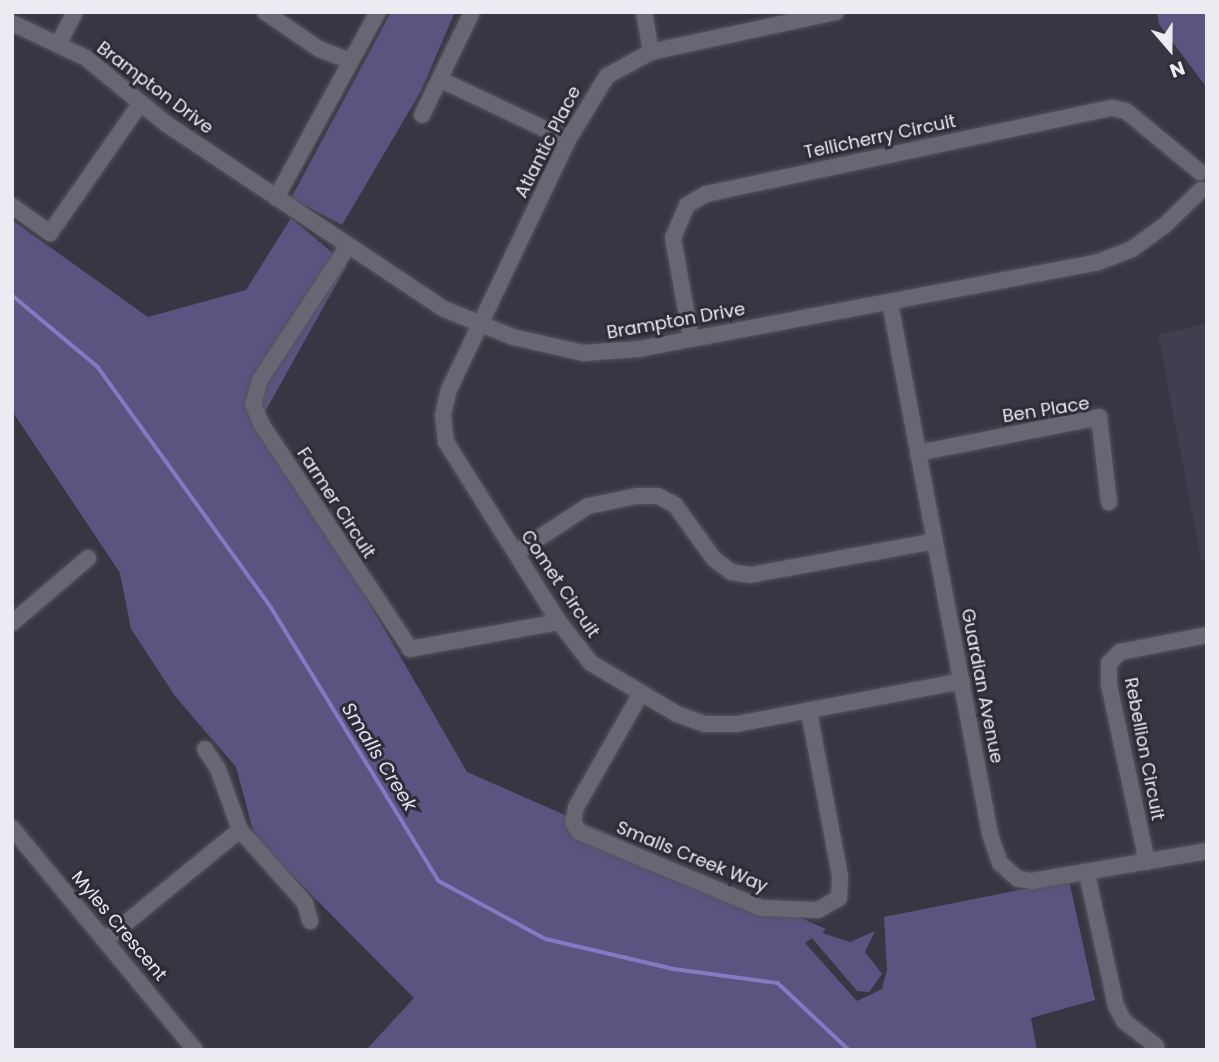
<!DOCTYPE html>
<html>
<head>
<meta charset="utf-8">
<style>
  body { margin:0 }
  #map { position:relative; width:1219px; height:1062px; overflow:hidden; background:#373642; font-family:Poppins,sans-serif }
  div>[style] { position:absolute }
  .built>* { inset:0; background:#403f50 }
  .green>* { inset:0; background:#5b5481 }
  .stream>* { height:3.5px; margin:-1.75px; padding:0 1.75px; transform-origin:1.75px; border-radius:1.75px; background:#8679c4 }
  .roads { filter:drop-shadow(0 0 2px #54535d) drop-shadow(0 0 2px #54535d) }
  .minor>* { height:16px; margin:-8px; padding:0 8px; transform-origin:8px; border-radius:8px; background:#676673 }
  span { translate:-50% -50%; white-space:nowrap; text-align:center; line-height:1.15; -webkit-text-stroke:6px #2d2c37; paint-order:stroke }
  .street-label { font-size:18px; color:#ebebf2 }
  .water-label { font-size:19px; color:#e2e0f5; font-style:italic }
  .frame { position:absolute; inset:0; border:14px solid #ebebf2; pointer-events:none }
  .north { position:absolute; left:1135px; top:14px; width:70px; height:70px; -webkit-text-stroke:5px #2d2c37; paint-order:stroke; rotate:160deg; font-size:19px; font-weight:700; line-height:28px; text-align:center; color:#ebebf2 }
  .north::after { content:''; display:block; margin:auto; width:24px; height:32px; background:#ebebf2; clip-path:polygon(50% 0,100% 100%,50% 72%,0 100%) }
</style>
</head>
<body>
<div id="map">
  <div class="built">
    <div style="clip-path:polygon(1207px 324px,1207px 559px,1201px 560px,1158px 334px)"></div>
  </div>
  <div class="green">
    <div style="clip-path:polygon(391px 12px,455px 12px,421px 91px,342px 225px,291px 198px)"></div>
    <div style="clip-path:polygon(1157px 12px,1207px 12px,1207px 88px,1159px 24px)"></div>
    <div style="clip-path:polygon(291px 218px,347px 265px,262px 417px,467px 772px,826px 929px,822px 933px,850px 942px,875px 931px,865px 952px,882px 974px,869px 992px,857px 991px,812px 938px,805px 943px,857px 1001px,882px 989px,887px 970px,884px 917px,1069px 880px,1095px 1000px,1031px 1018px,1037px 1050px,366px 1050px,414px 998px,255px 838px,236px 767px,175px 696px,131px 629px,120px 573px,12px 411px,12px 220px,148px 317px,246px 290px)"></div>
  </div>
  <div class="stream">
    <div style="left:12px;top:295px;width:112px;rotate:39.9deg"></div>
    <div style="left:98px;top:367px;width:296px;rotate:54.2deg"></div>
    <div style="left:271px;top:607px;width:321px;rotate:58.5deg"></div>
    <div style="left:439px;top:881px;width:122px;rotate:28.5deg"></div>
    <div style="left:546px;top:939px;width:131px;rotate:13.2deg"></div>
    <div style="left:674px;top:969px;width:105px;rotate:7.7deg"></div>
    <div style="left:778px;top:983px;width:98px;rotate:43.3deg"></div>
  </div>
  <div class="roads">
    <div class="minor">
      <div style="left:265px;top:12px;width:65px;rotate:34.4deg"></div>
      <div style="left:319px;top:49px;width:33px;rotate:21deg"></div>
      <div style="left:644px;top:12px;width:41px;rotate:80.1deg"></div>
      <div style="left:836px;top:12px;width:189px;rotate:167.8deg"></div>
      <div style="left:651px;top:52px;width:50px;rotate:151.4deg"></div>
      <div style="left:607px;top:76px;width:75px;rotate:121.4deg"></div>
      <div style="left:568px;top:140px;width:276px;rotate:115.5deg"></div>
      <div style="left:449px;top:389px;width:27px;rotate:103deg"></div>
      <div style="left:443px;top:415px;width:27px;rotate:84deg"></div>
      <div style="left:446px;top:442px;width:213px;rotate:57.9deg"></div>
      <div style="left:559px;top:622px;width:52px;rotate:52deg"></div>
      <div style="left:591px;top:663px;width:100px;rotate:30.7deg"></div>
      <div style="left:677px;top:714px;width:30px;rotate:20deg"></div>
      <div style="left:705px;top:724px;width:32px"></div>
      <div style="left:737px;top:724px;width:229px;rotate:-10.8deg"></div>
      <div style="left:12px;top:23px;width:82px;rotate:25.3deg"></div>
      <div style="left:86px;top:58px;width:102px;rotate:39.4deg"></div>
      <div style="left:165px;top:123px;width:335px;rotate:33.7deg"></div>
      <div style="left:444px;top:309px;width:74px;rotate:22.1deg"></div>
      <div style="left:513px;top:337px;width:72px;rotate:12.9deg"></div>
      <div style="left:583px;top:353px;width:56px;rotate:-4.1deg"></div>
      <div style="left:639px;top:349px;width:465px;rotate:-10.7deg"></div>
      <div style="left:1096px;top:263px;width:39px;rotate:-21deg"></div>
      <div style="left:1132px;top:249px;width:39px;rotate:-36deg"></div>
      <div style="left:1164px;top:226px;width:52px;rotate:-44.2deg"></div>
      <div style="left:58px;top:45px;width:37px;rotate:-63deg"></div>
      <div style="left:441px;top:80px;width:140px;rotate:25.3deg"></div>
      <div style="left:422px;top:115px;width:114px;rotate:-64.1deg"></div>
      <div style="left:276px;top:198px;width:212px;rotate:-61.3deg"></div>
      <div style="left:12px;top:206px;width:47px;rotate:35.4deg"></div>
      <div style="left:50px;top:233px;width:157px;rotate:-55.1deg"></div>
      <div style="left:348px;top:246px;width:160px;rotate:123.3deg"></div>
      <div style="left:260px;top:380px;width:25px;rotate:106deg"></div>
      <div style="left:253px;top:404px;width:23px;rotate:67deg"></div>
      <div style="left:262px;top:425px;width:268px;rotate:56.5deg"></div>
      <div style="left:410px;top:649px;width:151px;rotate:-10.3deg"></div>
      <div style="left:890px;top:303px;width:540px;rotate:79.33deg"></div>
      <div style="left:990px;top:834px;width:31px;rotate:71deg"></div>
      <div style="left:1000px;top:863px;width:24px;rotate:42deg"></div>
      <div style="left:1018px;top:879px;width:14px;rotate:8deg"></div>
      <div style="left:1032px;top:881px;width:178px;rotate:-9.7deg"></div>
      <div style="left:691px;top:338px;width:102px;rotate:-100.2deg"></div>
      <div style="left:673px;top:238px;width:36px;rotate:-67deg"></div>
      <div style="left:687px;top:205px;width:22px;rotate:-30deg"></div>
      <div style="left:706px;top:194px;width:415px;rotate:-12deg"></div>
      <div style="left:1112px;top:108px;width:14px;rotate:12deg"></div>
      <div style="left:1126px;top:111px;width:96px;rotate:39.5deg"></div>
      <div style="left:918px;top:453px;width:185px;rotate:-11.2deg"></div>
      <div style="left:1099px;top:417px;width:86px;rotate:83.3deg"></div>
      <div style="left:516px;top:553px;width:86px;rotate:-33.1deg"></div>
      <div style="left:588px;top:506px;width:50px;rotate:-11.5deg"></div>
      <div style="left:637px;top:496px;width:21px"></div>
      <div style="left:658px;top:496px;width:19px;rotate:28deg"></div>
      <div style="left:675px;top:505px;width:67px;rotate:54.2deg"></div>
      <div style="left:714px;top:559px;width:21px;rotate:37deg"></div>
      <div style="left:731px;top:572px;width:19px;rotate:9deg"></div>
      <div style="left:750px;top:575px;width:188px;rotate:-10.4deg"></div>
      <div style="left:12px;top:623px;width:100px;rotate:-40.5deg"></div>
      <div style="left:640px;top:695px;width:129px;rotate:119.7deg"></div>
      <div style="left:576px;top:807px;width:15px;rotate:101deg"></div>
      <div style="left:573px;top:822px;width:12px;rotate:59deg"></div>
      <div style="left:579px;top:832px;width:198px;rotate:22.6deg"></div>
      <div style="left:762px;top:908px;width:56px;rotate:2deg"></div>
      <div style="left:818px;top:910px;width:24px;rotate:-30deg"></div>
      <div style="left:839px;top:898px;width:22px;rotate:-87deg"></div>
      <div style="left:840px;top:876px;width:167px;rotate:-100.7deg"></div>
      <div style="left:205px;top:749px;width:24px;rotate:57deg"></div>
      <div style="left:218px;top:769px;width:65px;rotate:70.2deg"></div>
      <div style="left:240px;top:830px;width:98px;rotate:48.3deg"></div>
      <div style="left:305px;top:903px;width:19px;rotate:74deg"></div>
      <div style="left:12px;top:828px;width:288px;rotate:50.5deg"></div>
      <div style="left:1147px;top:862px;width:182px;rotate:-102.1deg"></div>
      <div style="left:1109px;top:684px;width:21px;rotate:-90deg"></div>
      <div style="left:1109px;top:663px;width:16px;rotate:-45deg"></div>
      <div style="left:1120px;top:652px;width:89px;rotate:-11.1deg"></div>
      <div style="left:1087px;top:874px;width:135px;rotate:77.6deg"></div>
      <div style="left:1116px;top:1006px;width:17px;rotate:62deg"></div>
      <div style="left:1124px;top:1021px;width:41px;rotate:38deg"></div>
      <div style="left:105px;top:940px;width:174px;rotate:-39.2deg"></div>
    </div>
  </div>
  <div class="street-label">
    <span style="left:155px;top:88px;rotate:37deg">Brampton Drive</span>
    <span style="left:880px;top:137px;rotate:-12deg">Tellicherry Circuit</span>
    <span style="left:548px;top:142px;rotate:-63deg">Atlantic Place</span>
    <span style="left:676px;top:321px;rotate:-10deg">Brampton Drive</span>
    <span style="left:1046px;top:410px;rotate:-9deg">Ben Place</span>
    <span style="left:336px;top:503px;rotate:57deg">Farmer Circuit</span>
    <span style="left:560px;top:584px;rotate:56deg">Comet Circuit</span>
    <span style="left:982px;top:686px;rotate:79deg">Guardian Avenue</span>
    <span style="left:1144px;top:749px;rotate:79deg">Rebellion Circuit</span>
    <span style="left:692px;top:857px;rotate:22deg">Smalls Creek Way</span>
    <span style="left:119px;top:926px;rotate:50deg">Myles Crescent</span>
  </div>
  <div class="water-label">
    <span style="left:379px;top:757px;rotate:58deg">Smalls Creek</span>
  </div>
  <div class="frame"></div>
  <div class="north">N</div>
</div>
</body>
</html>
